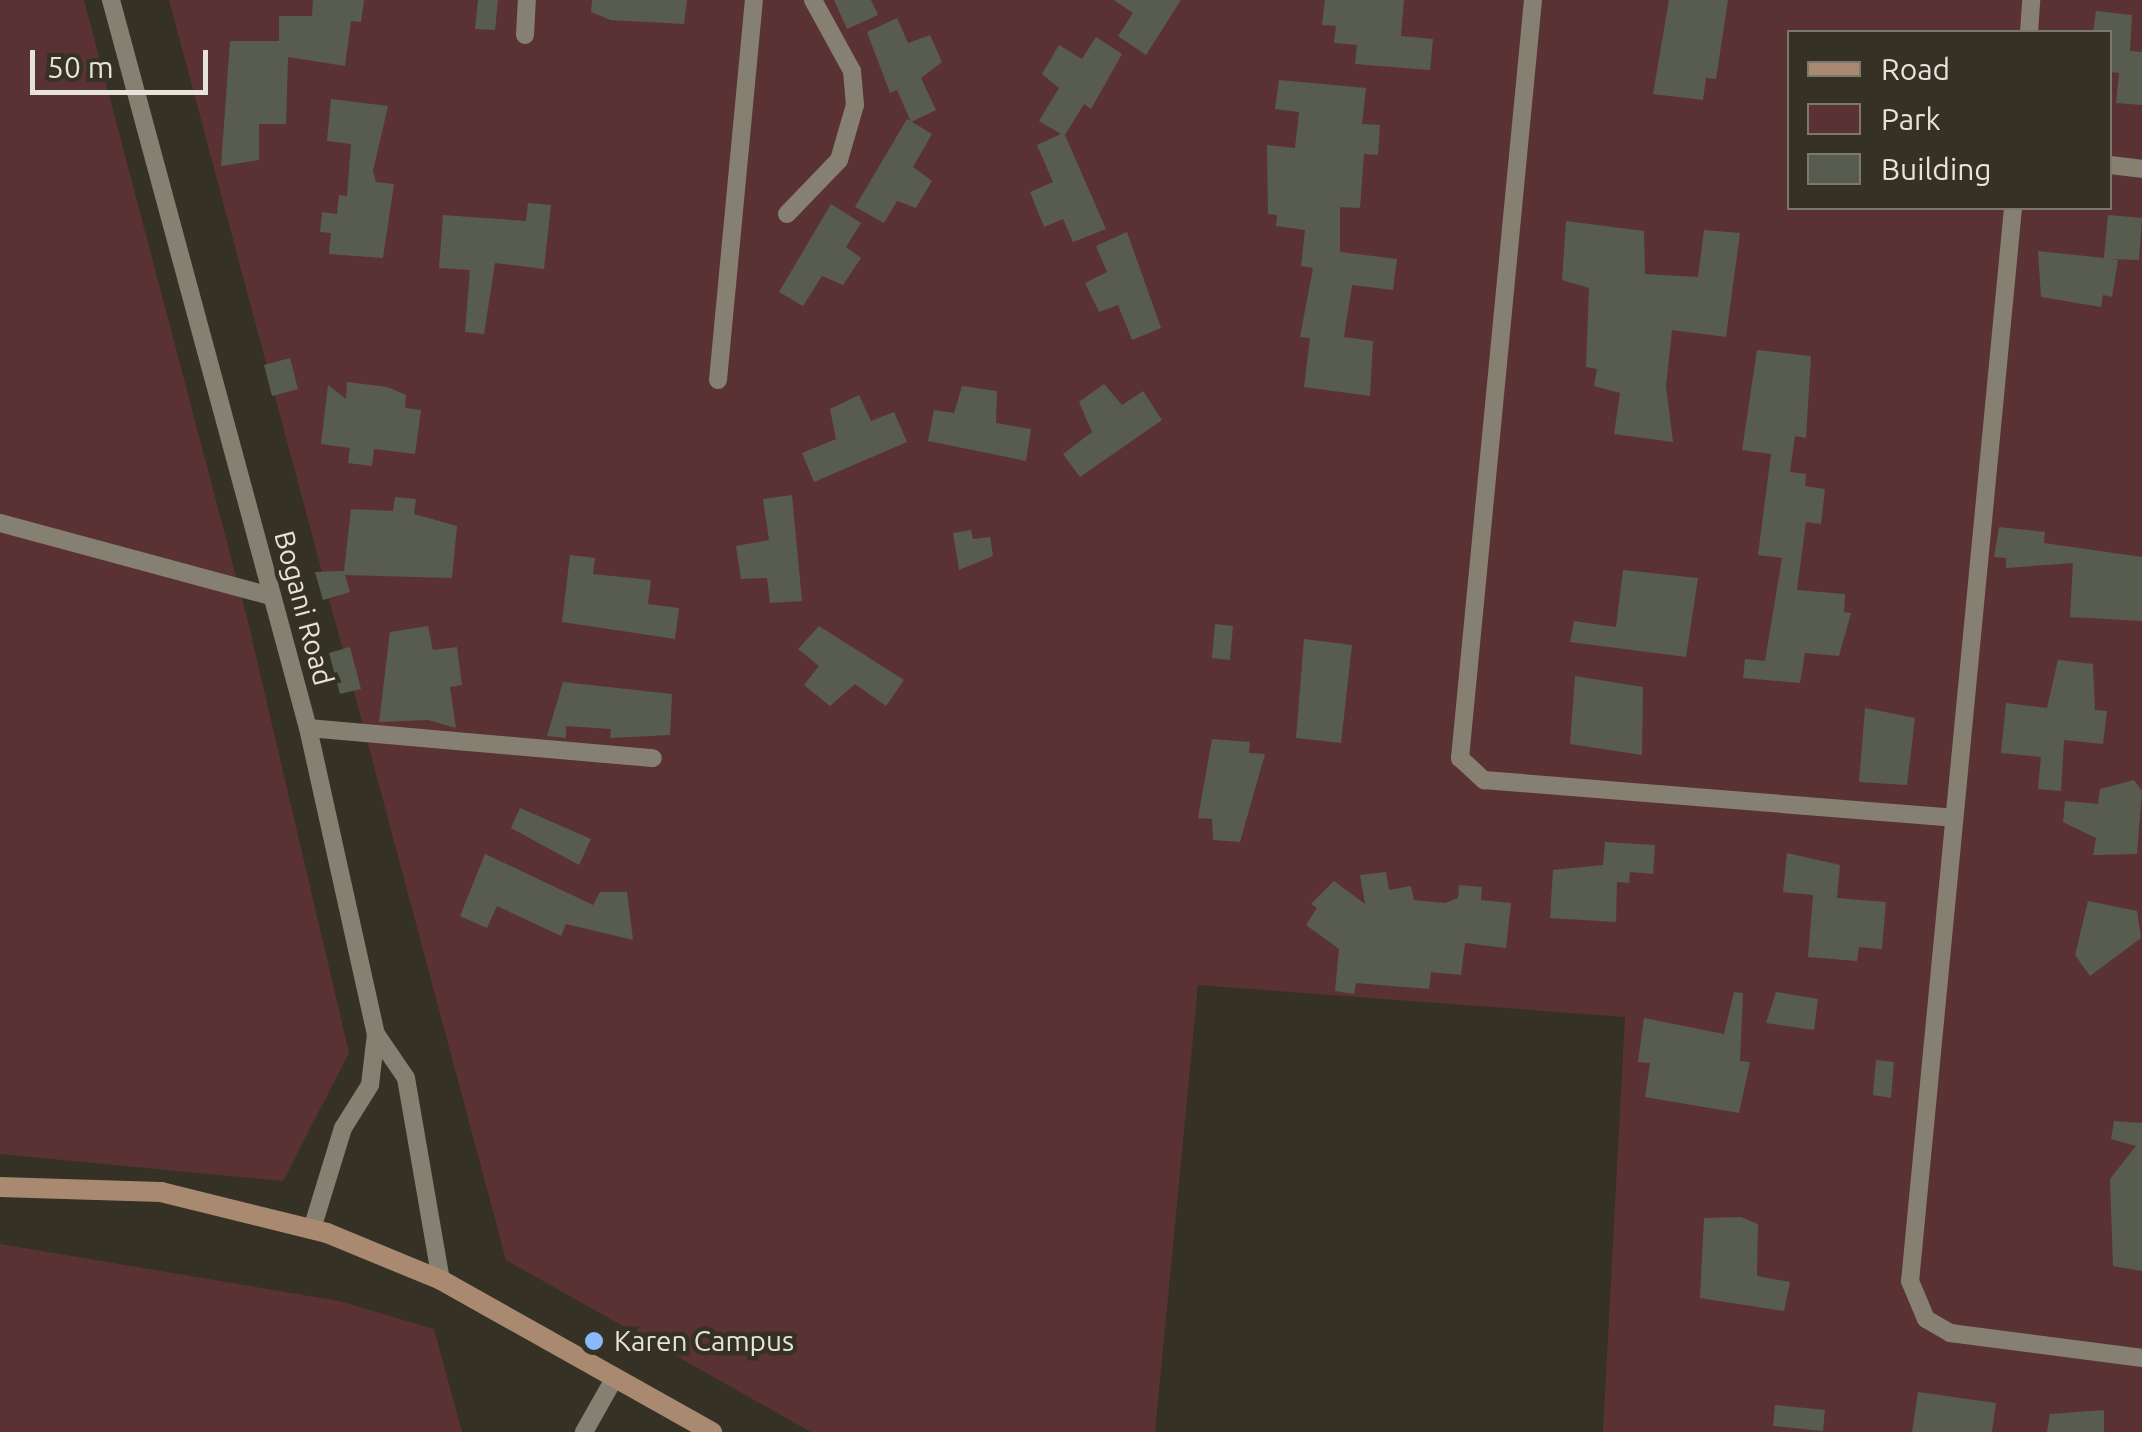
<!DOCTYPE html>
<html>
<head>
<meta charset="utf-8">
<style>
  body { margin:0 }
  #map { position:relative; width:2142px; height:1432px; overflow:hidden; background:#363125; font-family:Ubuntu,sans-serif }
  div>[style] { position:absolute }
  .green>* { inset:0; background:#5b3233 }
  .building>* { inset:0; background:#585c4f }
  .street>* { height:18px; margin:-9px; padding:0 9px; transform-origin:9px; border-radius:9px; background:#868072 }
  .secondary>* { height:20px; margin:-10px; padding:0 10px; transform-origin:10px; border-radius:10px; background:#a98a70 }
  .dots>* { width:28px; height:28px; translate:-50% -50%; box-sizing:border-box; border:5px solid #363125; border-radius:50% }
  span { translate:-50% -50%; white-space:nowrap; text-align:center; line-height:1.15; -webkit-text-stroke:9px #363125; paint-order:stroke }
  .street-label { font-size:28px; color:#e6e3db }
  .poi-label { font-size:28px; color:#e6e3db }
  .left { translate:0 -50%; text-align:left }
  .legend { position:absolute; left:1787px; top:30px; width:325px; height:180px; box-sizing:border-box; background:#363125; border:2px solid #7c786e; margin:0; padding:12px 18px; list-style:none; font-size:30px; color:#e6e3db }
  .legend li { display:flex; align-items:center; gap:20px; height:50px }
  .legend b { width:50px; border:2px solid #7c786e }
  .scale { position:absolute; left:30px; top:50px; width:178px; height:45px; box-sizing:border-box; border:5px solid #e6e3db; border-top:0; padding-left:12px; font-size:30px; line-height:35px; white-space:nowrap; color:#e6e3db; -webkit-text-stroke:8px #363125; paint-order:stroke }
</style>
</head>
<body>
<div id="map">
  <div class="green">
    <div style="clip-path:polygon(0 0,84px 0,248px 622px,349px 1053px,283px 1181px,0 1154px)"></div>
    <div style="clip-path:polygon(evenodd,169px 0,2142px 0,2142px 1432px,1603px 1432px,1625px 1017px,1198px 985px,1155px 1432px,811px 1432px,506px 1260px,169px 0,1790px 32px,2110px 32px,2110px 208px,1790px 208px,1790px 32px)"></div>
    <div style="clip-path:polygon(0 1244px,339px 1301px,434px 1329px,462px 1432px,0 1432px)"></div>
  </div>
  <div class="building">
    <div style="clip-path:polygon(313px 0,364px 0,361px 22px,351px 21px,345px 66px,288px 57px,286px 124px,259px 124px,259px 160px,221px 166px,230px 41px,279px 41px,279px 16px,312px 16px)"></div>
    <div style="clip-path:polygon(478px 0,498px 0,495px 30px,475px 29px)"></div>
    <div style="clip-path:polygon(592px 0,687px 0,684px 24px,611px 20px,591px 12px)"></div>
    <div style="clip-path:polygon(834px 0,871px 0,878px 15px,847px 29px)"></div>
    <div style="clip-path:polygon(1114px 0,1181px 0,1146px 55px,1118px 36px,1133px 13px)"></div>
    <div style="clip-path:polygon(1325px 0,1404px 0,1401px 36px,1433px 39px,1430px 70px,1355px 64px,1357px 45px,1334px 43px,1336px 26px,1322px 25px)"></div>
    <div style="clip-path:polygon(1669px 0,1728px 0,1716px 79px,1706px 78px,1703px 100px,1653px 94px)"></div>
    <div style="clip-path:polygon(2096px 11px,2132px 15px,2130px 51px,2142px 52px,2142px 105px,2116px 103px,2119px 73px,2110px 72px,2110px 32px,2093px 32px)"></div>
    <div style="clip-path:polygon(897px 18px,908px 43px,930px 35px,942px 62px,921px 78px,936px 110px,911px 122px,897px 90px,890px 93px,867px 32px)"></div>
    <div style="clip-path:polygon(1096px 37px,1122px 54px,1091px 109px,1084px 104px,1065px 135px,1106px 229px,1073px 242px,1063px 219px,1044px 227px,1030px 192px,1053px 182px,1037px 145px,1061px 134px,1039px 121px,1059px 88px,1042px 74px,1059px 45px,1082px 59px)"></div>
    <div style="clip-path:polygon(1279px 80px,1366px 88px,1362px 124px,1380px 125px,1378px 155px,1364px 154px,1360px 208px,1340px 207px,1340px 252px,1397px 259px,1393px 290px,1352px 285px,1344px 337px,1373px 341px,1370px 396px,1304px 387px,1310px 338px,1300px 337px,1313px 268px,1301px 266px,1305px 230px,1276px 226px,1277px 215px,1268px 214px,1267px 145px,1295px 148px,1299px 112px,1275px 109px)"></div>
    <div style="clip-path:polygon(331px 99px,388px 106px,373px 171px,376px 182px,394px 184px,383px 258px,329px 254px,331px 233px,320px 232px,322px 212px,337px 214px,339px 195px,347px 196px,351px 144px,327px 141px)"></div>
    <div style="clip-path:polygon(907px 119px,932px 134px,913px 167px,932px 181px,916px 208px,897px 201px,884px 223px,855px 207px)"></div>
    <div style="clip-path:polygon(528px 203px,551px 205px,544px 269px,495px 263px,484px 334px,465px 332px,470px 270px,439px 268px,443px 215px,526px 221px)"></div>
    <div style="clip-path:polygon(831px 204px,861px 223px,846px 247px,861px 258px,843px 285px,822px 276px,803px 306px,779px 292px)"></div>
    <div style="clip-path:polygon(2108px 215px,2142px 218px,2139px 260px,2110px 259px,2118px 260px,2112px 297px,2103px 295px,2101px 307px,2041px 297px,2038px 251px,2104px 258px)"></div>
    <div style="clip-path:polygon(1566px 221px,1644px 231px,1645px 274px,1698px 277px,1704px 230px,1740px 233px,1726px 337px,1672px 330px,1666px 386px,1673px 442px,1614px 434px,1620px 393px,1594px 386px,1597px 369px,1586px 367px,1589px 288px,1562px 280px)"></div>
    <div style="clip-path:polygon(1127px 232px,1161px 328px,1132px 340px,1118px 305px,1099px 312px,1085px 283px,1107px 272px,1096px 246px)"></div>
    <div style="clip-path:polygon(1757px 350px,1811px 356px,1806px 438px,1795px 436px,1790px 472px,1806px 474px,1805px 486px,1825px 489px,1821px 524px,1806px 522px,1797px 590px,1845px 594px,1844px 612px,1851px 613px,1839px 656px,1805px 653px,1800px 683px,1743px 678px,1745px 659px,1765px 661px,1782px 558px,1758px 555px,1771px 454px,1742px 450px)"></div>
    <div style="clip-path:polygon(290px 358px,298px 389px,272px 396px,264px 365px)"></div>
    <div style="clip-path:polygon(347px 382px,387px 387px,406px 395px,405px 408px,421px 410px,415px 454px,374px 449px,372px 466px,348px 463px,350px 448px,321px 444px,328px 385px,346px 399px)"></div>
    <div style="clip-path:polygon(1104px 384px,1122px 405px,1143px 391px,1162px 420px,1080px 477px,1063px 454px,1092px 432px,1079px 402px)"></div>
    <div style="clip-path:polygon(962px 386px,997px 391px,996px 423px,1031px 429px,1026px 461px,928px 441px,934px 410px,954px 413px)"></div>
    <div style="clip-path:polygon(859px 395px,871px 421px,894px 412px,907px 442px,814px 482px,802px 453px,836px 439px,830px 409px)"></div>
    <div style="clip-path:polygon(792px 495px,802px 601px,770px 603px,767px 578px,741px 579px,736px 546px,769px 540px,763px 499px)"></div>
    <div style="clip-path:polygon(395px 497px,416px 499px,414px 514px,457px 526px,452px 578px,345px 575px,350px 592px,323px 600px,315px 572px,344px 571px,351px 509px,393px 511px)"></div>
    <div style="clip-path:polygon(1999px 527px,2045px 532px,2044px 543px,2142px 557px,2142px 621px,2070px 617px,2073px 563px,2006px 568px,2006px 558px,1994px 557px)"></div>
    <div style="clip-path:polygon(971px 530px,973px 539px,990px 537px,993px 556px,959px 570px,953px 533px)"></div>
    <div style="clip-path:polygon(570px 555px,595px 558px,593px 574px,651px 580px,648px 604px,679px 608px,675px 639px,562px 622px)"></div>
    <div style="clip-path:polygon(1623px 570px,1698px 578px,1686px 657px,1570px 642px,1574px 621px,1616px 627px)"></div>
    <div style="clip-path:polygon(1215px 624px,1233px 626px,1230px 660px,1212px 658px)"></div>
    <div style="clip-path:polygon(428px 626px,433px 650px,457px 647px,462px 685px,450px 687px,456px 728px,428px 720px,379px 722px,390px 632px)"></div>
    <div style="clip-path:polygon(819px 626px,904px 680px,886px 706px,855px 684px,830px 706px,804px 685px,819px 666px,798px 649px)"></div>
    <div style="clip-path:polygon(1304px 639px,1352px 645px,1341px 743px,1296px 738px)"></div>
    <div style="clip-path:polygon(350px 647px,361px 689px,340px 694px,329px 653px)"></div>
    <div style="clip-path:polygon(2058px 660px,2093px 664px,2095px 710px,2107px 711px,2103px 744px,2064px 740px,2061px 791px,2038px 789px,2041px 757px,2001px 753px,2006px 703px,2047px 708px)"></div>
    <div style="clip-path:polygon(1575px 676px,1643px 687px,1642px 755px,1570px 744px)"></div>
    <div style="clip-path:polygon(563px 682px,672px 694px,670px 735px,610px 738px,611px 729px,566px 726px,566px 738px,547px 736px)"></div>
    <div style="clip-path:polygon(1865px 708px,1915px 718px,1907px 785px,1859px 782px)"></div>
    <div style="clip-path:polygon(1212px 739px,1250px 742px,1249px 753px,1265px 754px,1240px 842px,1213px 840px,1212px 819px,1198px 818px)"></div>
    <div style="clip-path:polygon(2134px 780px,2142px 791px,2137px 854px,2093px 855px,2096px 838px,2063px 822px,2065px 801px,2098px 804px,2100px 789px)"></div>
    <div style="clip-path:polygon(520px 808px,591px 839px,579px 865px,511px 828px)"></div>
    <div style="clip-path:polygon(1605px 842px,1655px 845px,1653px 874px,1630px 872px,1629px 883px,1617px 882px,1616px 922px,1550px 918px,1553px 870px,1603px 865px)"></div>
    <div style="clip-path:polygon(1787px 853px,1840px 865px,1837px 898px,1886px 902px,1882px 949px,1859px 947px,1857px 961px,1808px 957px,1813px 895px,1783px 892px)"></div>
    <div style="clip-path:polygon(485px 854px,593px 905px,600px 892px,627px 892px,633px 940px,566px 924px,561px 936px,497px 906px,487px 928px,460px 916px)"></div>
    <div style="clip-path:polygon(1386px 872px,1389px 890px,1411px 886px,1414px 900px,1445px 903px,1458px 898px,1459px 885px,1482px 887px,1481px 900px,1511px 903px,1506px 948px,1465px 943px,1461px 975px,1431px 972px,1429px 989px,1356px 983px,1354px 994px,1335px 991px,1339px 949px,1306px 925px,1317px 908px,1311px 904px,1334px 881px,1365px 904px,1360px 875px)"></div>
    <div style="clip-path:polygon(2088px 901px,2137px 911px,2141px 938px,2090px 976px,2075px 955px)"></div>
    <div style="clip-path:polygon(1734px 992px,1743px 993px,1740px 1061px,1750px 1062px,1739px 1113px,1645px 1097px,1650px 1063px,1638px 1062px,1644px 1018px,1724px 1034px)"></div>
    <div style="clip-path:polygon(1776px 992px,1818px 999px,1814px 1030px,1766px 1023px)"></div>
    <div style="clip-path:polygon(1876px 1060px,1894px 1062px,1891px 1098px,1873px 1095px)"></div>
    <div style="clip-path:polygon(2114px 1121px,2142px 1123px,2142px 1271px,2113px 1266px,2110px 1179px,2136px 1146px,2111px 1139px)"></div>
    <div style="clip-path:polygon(1741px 1217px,1758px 1224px,1757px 1276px,1790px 1282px,1784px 1311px,1700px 1298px,1704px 1218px)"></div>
    <div style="clip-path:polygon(1918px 1392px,1996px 1403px,1992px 1432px,1912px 1432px)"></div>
    <div style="clip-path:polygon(1775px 1405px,1825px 1410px,1823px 1431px,1773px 1426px)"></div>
    <div style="clip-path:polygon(2104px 1410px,2104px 1432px,2047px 1432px,2050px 1414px)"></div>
  </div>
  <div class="street">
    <div style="left:111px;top:0;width:754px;rotate:74.86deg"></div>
    <div style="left:308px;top:728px;width:313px;rotate:77.5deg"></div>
    <div style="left:376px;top:1034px;width:51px;rotate:96.7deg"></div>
    <div style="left:370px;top:1085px;width:51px;rotate:122.1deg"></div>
    <div style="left:343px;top:1128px;width:106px;rotate:107.1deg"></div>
    <div style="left:1533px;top:0;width:762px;rotate:95.5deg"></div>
    <div style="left:1460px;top:758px;width:33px;rotate:43deg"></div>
    <div style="left:1484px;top:780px;width:471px;rotate:4.6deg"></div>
    <div style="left:2029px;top:32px;width:32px;rotate:-86deg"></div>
    <div style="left:525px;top:35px;width:35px;rotate:-87deg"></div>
    <div style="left:2110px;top:165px;width:32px;rotate:7deg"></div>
    <div style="left:2013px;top:208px;width:1078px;rotate:95.48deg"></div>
    <div style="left:1910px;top:1281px;width:41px;rotate:67.2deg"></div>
    <div style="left:1926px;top:1319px;width:28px;rotate:30deg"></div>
    <div style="left:1950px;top:1333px;width:194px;rotate:7.4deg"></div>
    <div style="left:787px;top:214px;width:75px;rotate:-46.1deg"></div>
    <div style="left:839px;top:160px;width:57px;rotate:-73.8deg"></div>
    <div style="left:855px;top:105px;width:34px;rotate:-95deg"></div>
    <div style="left:852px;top:71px;width:81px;rotate:-118.8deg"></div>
    <div style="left:718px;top:380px;width:382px;rotate:-84.6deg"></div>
    <div style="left:0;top:523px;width:281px;rotate:15.1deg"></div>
    <div style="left:308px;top:728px;width:346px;rotate:5deg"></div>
    <div style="left:376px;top:1034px;width:53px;rotate:55.7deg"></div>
    <div style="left:406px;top:1078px;width:205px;rotate:80.2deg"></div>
    <div style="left:584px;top:1432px;width:61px;rotate:-60.5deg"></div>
  </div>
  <div class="secondary">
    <div style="left:0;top:1187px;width:161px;rotate:1.8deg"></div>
    <div style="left:161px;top:1192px;width:171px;rotate:13.9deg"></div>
    <div style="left:327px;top:1233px;width:123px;rotate:22.4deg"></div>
    <div style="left:441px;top:1280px;width:311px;rotate:29.3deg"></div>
  </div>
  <div class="dots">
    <div style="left:594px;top:1341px;background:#8abafc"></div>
  </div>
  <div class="street-label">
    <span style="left:304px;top:608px;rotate:75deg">Bogani Road</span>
  </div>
  <div class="poi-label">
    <span class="left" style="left:614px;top:1341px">Karen Campus</span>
  </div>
  <ul class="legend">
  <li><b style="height:12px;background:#a98a70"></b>Road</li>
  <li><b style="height:28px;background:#5b3233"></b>Park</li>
  <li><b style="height:28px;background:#585c4f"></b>Building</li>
  </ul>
  <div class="scale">50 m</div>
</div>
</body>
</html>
